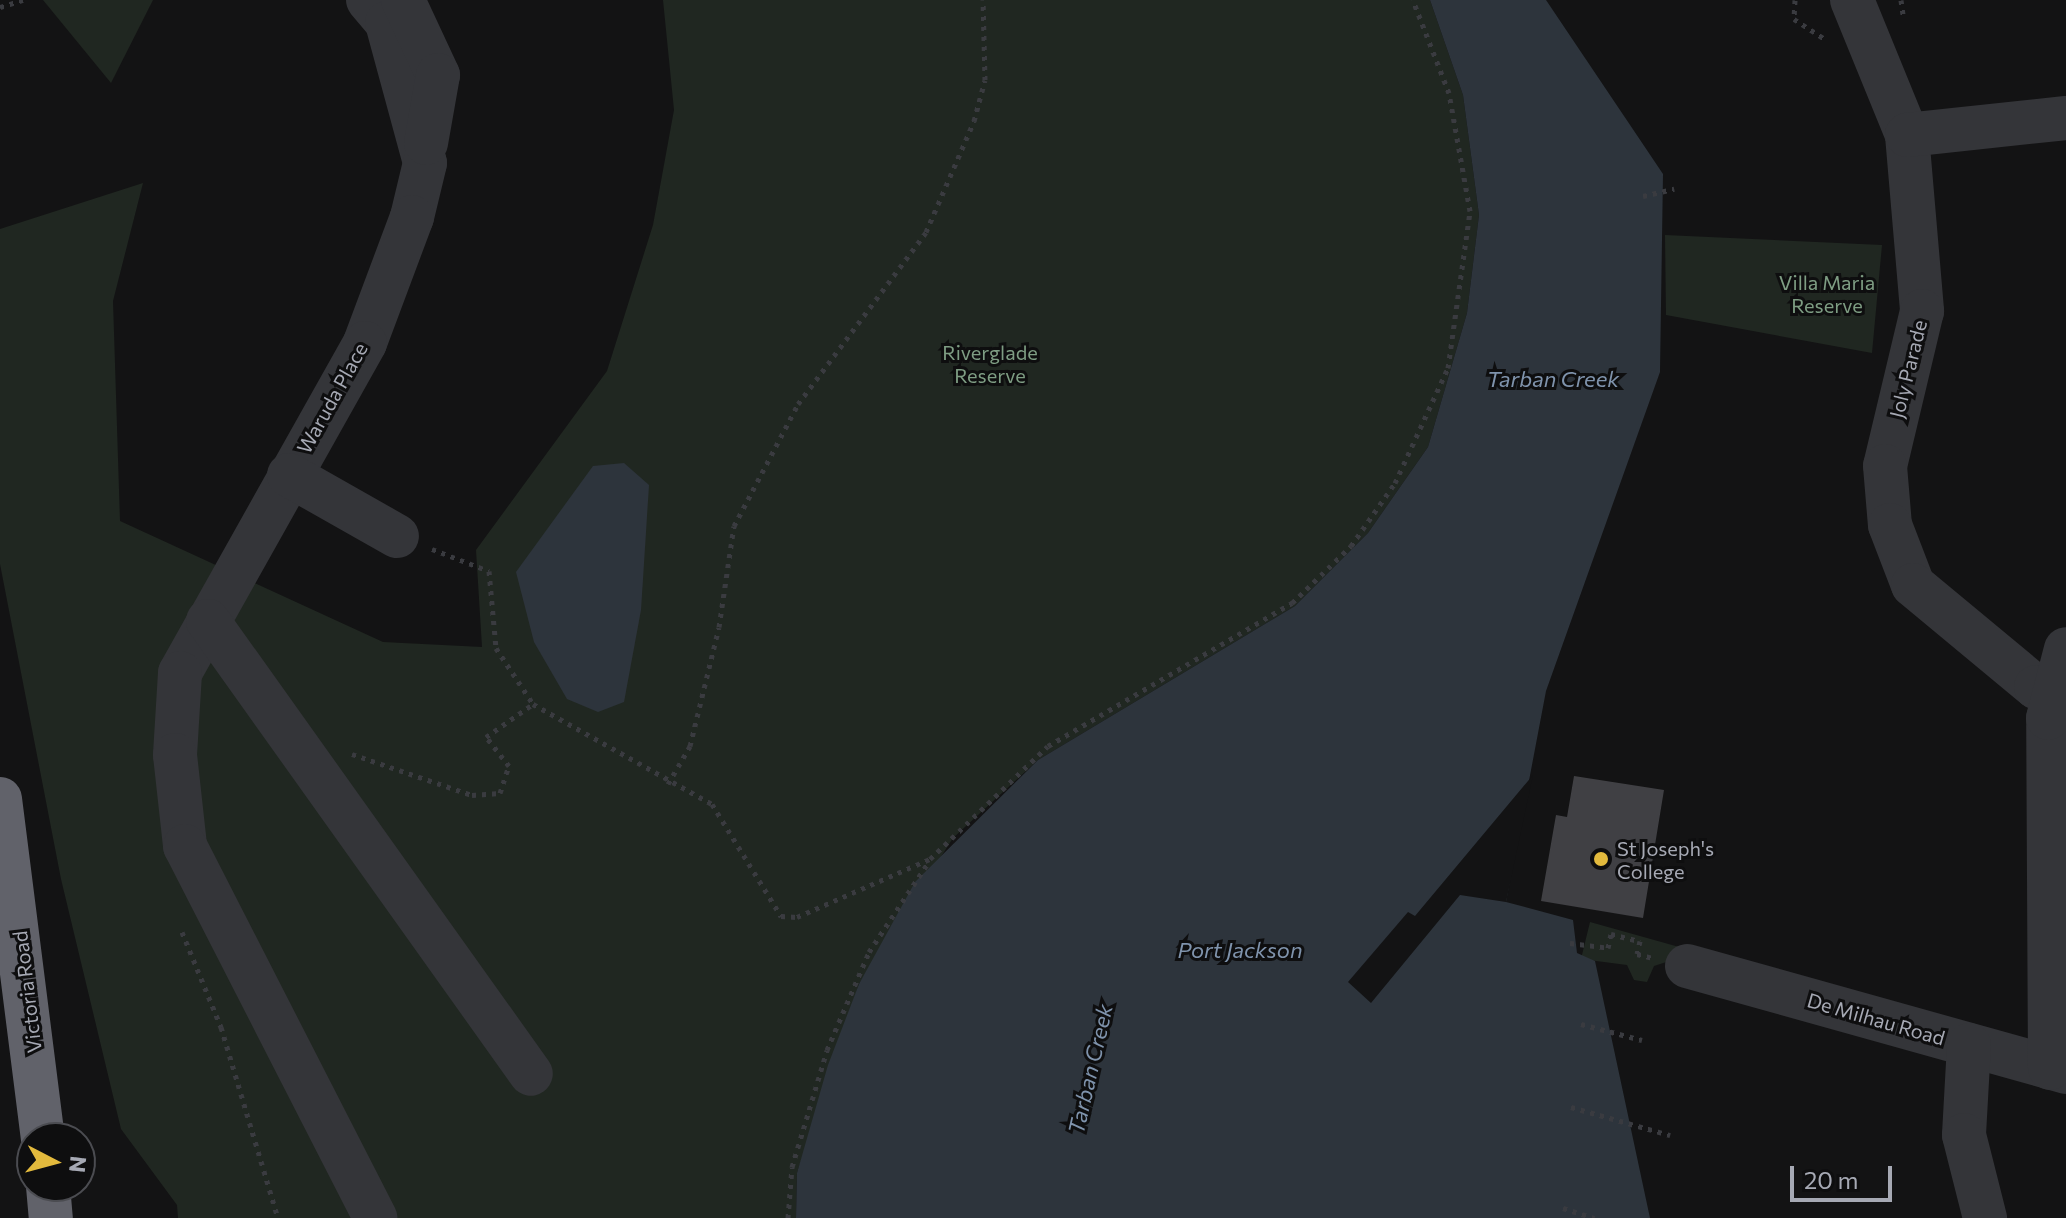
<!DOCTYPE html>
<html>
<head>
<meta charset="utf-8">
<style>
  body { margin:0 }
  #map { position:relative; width:2066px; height:1218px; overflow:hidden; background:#131314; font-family:Commissioner,sans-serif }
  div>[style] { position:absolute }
  .green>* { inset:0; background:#202721 }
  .water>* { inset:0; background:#2d343c }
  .pier>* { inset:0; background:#131314 }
  .building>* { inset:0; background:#404044 }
  .path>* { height:5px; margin-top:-2.5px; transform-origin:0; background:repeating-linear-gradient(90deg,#3a3b40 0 4px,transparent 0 10px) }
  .minor>* { height:44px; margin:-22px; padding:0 22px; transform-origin:22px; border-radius:22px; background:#343539 }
  .highway>* { height:44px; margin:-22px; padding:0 22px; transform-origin:22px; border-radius:22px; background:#61626a }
  .dots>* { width:22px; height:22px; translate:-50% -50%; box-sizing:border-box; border:4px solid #0e0e0f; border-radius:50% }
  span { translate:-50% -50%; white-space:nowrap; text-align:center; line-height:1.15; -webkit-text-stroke:6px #0e0e0f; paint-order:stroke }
  .park-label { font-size:20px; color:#7e9d83 }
  .street-label { font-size:20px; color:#a6a9b4 }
  .poi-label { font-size:20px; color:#a6a9b4 }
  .left { translate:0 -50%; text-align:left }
  .water-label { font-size:22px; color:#7f93ac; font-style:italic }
  .north { position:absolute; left:16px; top:1122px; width:80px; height:80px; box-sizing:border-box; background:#0e0e0f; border:2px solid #4b4c51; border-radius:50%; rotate:96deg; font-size:22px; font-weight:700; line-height:32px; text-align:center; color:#a6a9b4 }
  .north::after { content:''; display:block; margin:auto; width:28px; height:36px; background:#e3ba3d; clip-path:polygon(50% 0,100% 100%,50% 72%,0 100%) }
  .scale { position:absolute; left:1790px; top:1166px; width:102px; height:36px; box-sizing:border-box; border:4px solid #a6a9b4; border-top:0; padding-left:10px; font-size:24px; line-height:28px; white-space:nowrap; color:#a6a9b4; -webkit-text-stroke:6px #0e0e0f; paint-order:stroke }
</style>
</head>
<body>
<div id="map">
  <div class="green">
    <div style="clip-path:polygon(43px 0,153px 0,111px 83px)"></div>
    <div style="clip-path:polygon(663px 0,1430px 0,1463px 95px,1479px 215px,1467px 313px,1428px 447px,1368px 533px,1295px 606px,1038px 760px,953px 838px,859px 984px,797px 1173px,796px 1218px,178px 1218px,177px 1205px,121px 1129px,61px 879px,0 564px,0 229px,143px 183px,113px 301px,120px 521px,383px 642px,482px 647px,476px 550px,607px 371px,653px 225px,674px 110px)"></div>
    <div style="clip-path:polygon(1665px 235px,1882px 245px,1872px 353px,1666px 315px)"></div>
    <div style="clip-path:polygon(1590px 922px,1697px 952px,1654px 966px,1647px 982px,1634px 980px,1627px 965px,1581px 959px)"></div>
  </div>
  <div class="water">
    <div style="clip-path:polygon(1430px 0,1546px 0,1663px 174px,1660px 372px,1546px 691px,1506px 902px,1573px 920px,1577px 953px,1595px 961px,1650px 1218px,796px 1218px,797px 1173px,828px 1065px,859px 984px,915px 882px,1038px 760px,1295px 606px,1368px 533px,1428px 447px,1467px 313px,1479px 215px,1463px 95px)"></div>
    <div style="clip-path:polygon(624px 463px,649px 485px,641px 610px,624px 702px,598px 712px,567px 699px,534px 642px,516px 572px,593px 466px)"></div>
  </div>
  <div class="pier">
    <div style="clip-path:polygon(1533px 775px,1506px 902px,1460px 895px,1371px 1003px,1348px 982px,1408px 912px,1415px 916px)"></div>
  </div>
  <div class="building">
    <div style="clip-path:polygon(1574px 776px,1664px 790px,1643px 918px,1541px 901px,1556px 815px,1567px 817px)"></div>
  </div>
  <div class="path">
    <div style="left:1795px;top:0;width:19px;rotate:93deg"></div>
    <div style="left:1794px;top:19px;width:37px;rotate:33deg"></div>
    <div style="left:1901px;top:0;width:15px;rotate:82deg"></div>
    <div style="left:0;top:7px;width:24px;rotate:-17deg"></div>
    <div style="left:1643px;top:196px;width:32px;rotate:-13deg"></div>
    <div style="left:432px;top:549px;width:61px;rotate:21.1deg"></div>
    <div style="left:489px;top:571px;width:77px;rotate:84.8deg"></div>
    <div style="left:496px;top:648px;width:67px;rotate:56.5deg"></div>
    <div style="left:533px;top:704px;width:205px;rotate:29.2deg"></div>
    <div style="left:712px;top:804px;width:132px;rotate:58.4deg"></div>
    <div style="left:781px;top:916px;width:16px;rotate:4deg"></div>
    <div style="left:797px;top:917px;width:145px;rotate:-23.6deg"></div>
    <div style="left:930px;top:859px;width:163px;rotate:-43.8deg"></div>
    <div style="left:1048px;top:746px;width:283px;rotate:-30.4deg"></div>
    <div style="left:1292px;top:603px;width:82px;rotate:-44deg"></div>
    <div style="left:1351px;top:546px;width:77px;rotate:-55.1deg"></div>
    <div style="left:1395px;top:483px;width:127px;rotate:-65.3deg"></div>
    <div style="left:1448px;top:368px;width:159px;rotate:-82deg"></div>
    <div style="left:1470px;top:211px;width:120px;rotate:-100.1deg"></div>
    <div style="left:1449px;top:93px;width:100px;rotate:-111.2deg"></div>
    <div style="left:352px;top:754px;width:127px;rotate:18.9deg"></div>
    <div style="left:472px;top:795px;width:28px;rotate:-4deg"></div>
    <div style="left:500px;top:793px;width:28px;rotate:-72deg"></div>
    <div style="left:509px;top:766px;width:37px;rotate:-128deg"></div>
    <div style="left:486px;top:737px;width:57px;rotate:-35.1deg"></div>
    <div style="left:668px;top:784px;width:44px;rotate:-59.9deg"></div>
    <div style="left:690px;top:746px;width:122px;rotate:-76.3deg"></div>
    <div style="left:719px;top:627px;width:102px;rotate:-81.6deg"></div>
    <div style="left:734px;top:526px;width:138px;rotate:-62.3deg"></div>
    <div style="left:798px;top:404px;width:214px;rotate:-53.3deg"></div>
    <div style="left:926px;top:232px;width:121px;rotate:-66.6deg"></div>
    <div style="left:974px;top:121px;width:42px;rotate:-75deg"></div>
    <div style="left:985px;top:80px;width:80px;rotate:-91.4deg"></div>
    <div style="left:182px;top:932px;width:103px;rotate:67.7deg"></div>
    <div style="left:221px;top:1027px;width:199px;rotate:73.4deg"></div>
    <div style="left:1570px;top:943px;width:38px;rotate:7deg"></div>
    <div style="left:1608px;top:948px;width:14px;rotate:-78deg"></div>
    <div style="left:1611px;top:934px;width:30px;rotate:14deg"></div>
    <div style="left:1640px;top:941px;width:13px;rotate:103deg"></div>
    <div style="left:1637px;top:954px;width:16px;rotate:14deg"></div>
    <div style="left:1581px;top:1024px;width:63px;rotate:14.7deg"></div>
    <div style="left:1571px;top:1107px;width:103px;rotate:15.8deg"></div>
    <div style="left:1563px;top:1208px;width:33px;rotate:18deg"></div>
    <div style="left:788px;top:1218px;width:51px;rotate:-85.5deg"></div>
    <div style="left:792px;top:1167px;width:122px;rotate:-73.3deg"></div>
    <div style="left:827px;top:1050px;width:107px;rotate:-66.8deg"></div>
    <div style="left:869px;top:952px;width:110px;rotate:-56.5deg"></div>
  </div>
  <div class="minor">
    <div style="left:368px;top:0;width:30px;rotate:50deg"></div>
    <div style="left:387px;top:23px;width:145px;rotate:74.8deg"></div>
    <div style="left:425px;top:163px;width:56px;rotate:103.5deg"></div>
    <div style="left:412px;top:217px;width:134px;rotate:110.5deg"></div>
    <div style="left:365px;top:343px;width:378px;rotate:119.3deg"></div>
    <div style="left:180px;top:673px;width:82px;rotate:93.5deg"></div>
    <div style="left:175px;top:755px;width:92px;rotate:83.7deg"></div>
    <div style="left:185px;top:846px;width:418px;rotate:62.9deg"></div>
    <div style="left:403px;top:0;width:83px;rotate:65deg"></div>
    <div style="left:438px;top:75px;width:69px;rotate:100deg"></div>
    <div style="left:1852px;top:0;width:146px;rotate:67.8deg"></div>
    <div style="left:1907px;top:135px;width:177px;rotate:85.1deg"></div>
    <div style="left:1922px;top:311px;width:159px;rotate:103.4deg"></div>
    <div style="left:1885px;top:466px;width:59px;rotate:85.2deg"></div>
    <div style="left:1890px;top:525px;width:64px;rotate:69deg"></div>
    <div style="left:1913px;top:585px;width:160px;rotate:39.7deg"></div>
    <div style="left:2036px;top:687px;width:16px;rotate:15deg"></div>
    <div style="left:1907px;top:135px;width:160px;rotate:-6.1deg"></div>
    <div style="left:289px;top:475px;width:124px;rotate:29.5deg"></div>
    <div style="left:208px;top:621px;width:556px;rotate:54.51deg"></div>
    <div style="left:1687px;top:966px;width:394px;rotate:15.6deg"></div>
    <div style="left:1969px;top:1045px;width:90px;rotate:93.2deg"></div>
    <div style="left:1964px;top:1135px;width:86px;rotate:75.8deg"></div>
    <div style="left:2050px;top:1068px;width:350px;rotate:-90.3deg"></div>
    <div style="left:2048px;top:718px;width:71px;rotate:-75.4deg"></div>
  </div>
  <div class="highway">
    <div style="left:0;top:799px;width:342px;rotate:82.8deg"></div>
    <div style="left:48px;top:1186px;width:32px;rotate:85deg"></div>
  </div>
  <div class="dots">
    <div style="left:1601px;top:859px;background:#e3ba3d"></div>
  </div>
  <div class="park-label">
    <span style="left:1827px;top:294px">Villa Maria<br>Reserve</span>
    <span style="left:990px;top:364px">Riverglade<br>Reserve</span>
  </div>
  <div class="street-label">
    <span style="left:1908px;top:369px;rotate:-76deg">Joly Parade</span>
    <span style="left:332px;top:398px;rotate:-61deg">Waruda Place</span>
    <span style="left:27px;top:992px;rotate:-97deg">Victoria Road</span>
    <span style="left:1876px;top:1019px;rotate:16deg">De Milhau Road</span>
  </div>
  <div class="poi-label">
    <span class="left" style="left:1617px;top:860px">St Joseph's<br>College</span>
  </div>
  <div class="water-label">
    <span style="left:1553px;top:379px">Tarban Creek</span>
    <span style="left:1240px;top:950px">Port Jackson</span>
    <span style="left:1090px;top:1069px;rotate:-77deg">Tarban Creek</span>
  </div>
  <div class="north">N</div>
  <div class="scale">20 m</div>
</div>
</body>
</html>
